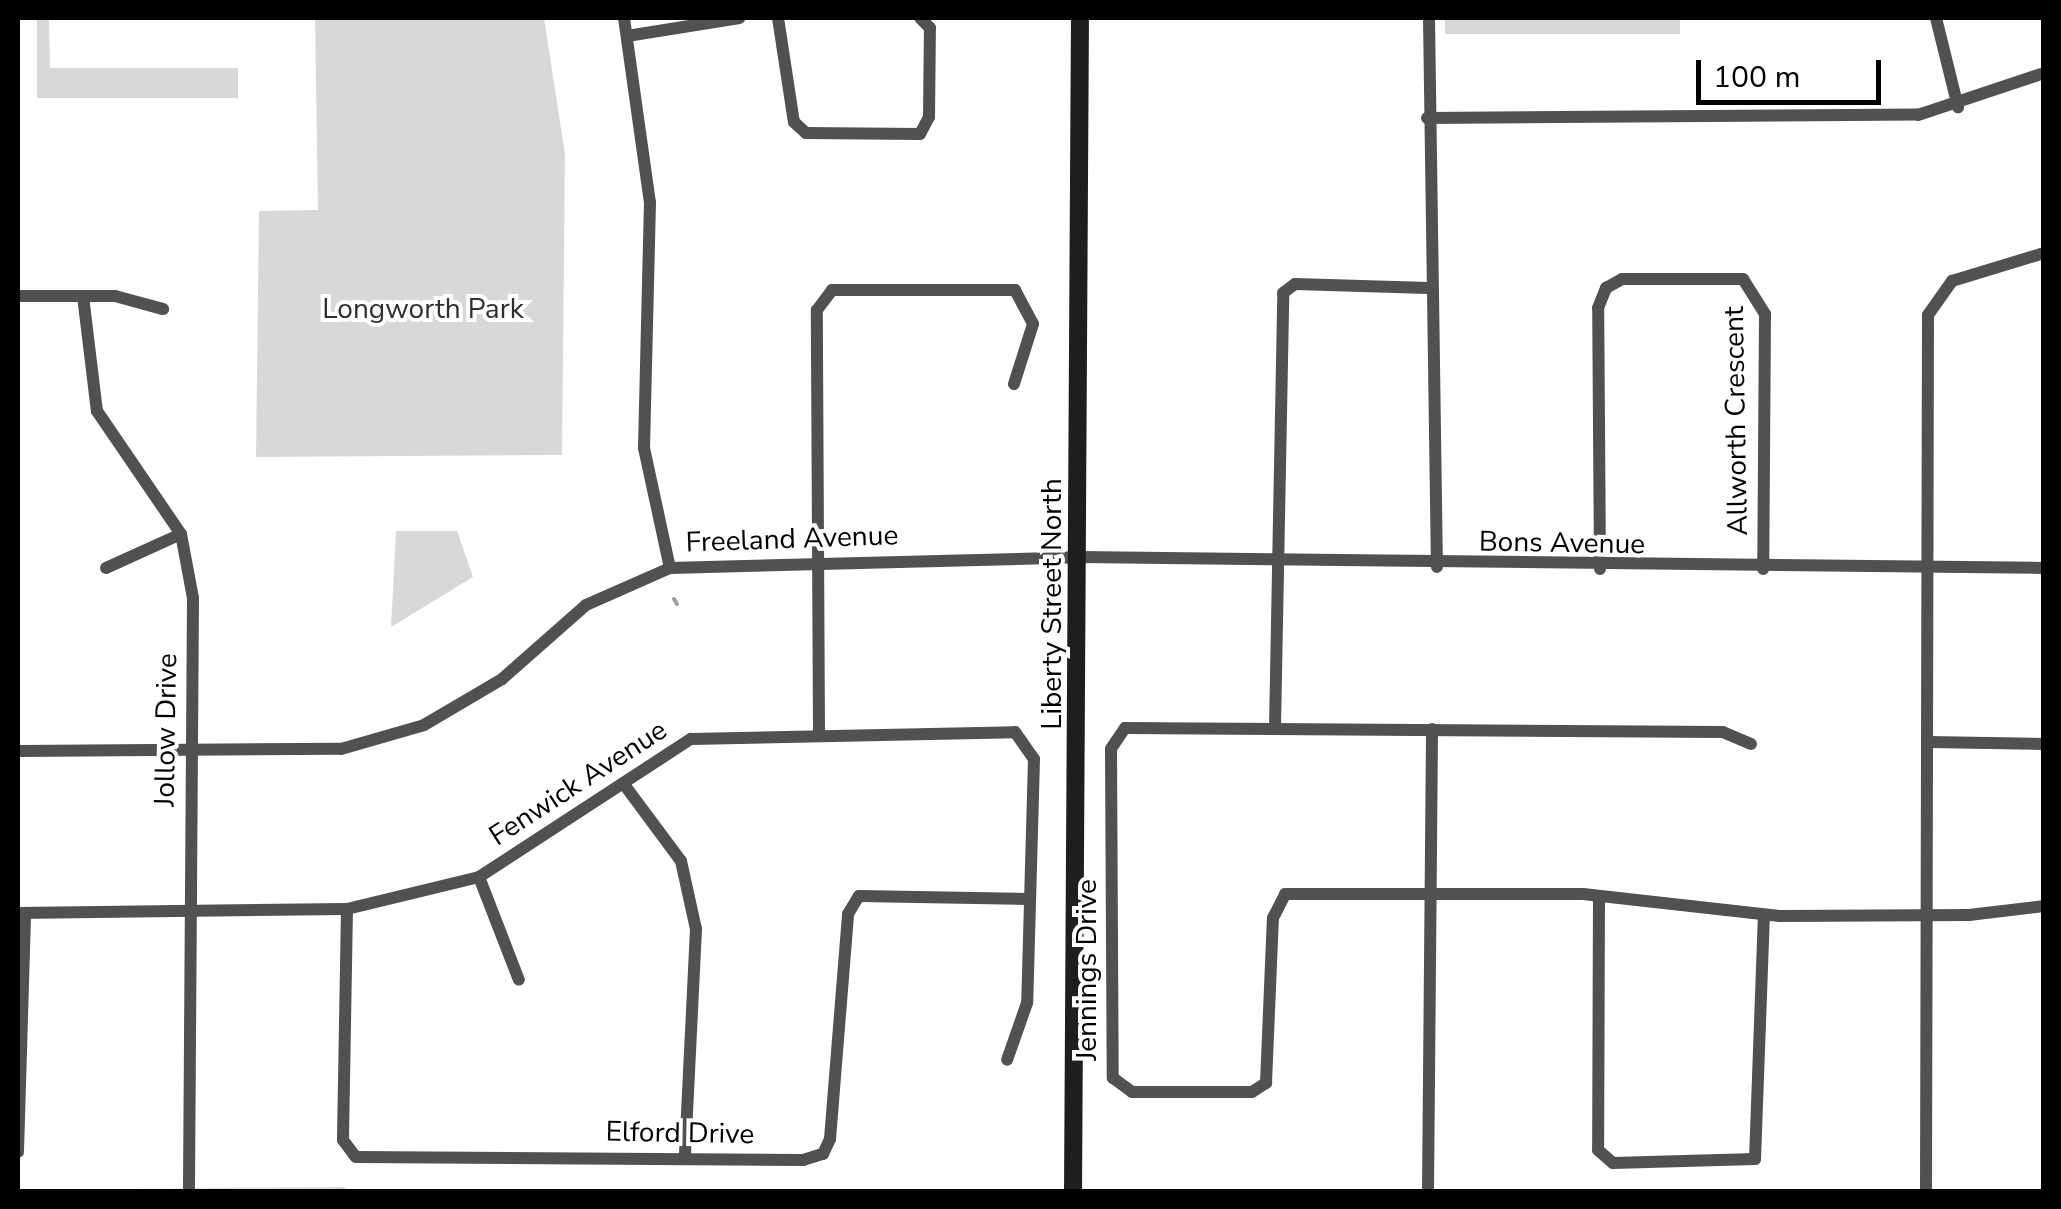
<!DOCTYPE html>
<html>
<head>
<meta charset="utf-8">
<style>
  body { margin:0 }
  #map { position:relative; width:2061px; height:1209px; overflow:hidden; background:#fff; font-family:"Nunito Sans",sans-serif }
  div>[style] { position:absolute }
  .green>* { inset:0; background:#d8d8d8 }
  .stream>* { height:4px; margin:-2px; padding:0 2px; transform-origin:2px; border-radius:2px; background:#9f9f9f }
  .street>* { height:12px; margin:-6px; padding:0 6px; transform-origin:6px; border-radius:6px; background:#515151 }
  .secondary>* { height:18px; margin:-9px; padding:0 9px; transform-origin:9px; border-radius:9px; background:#1e1e1e }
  span { translate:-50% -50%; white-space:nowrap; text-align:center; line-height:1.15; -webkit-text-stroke:8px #fff; paint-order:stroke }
  .park-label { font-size:28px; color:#2f2f2f }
  .street-label { font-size:28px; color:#000 }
  .frame { position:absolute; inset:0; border:20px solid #000; pointer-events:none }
  .scale { position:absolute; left:1696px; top:60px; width:185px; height:45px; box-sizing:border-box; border:5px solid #000; border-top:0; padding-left:12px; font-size:30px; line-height:35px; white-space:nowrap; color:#000; -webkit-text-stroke:8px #fff; paint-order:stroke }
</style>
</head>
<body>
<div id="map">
  <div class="green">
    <div style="clip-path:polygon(37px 18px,49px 18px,50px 68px,238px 68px,238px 98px,37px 98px)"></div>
    <div style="clip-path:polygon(315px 18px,544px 18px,565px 154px,562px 455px,256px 457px,259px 211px,318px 210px)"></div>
    <div style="clip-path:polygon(1445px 18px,1680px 18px,1680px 34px,1445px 34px)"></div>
    <div style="clip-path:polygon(396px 531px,457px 531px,473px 577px,391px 627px)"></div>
    <div style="clip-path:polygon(344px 1187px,349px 1191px,18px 1192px,18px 1190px)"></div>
  </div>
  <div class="stream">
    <div style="left:674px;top:599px;width:6px;rotate:59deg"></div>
  </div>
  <div class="street">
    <div style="left:624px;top:18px;width:186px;rotate:82deg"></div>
    <div style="left:650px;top:202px;width:246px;rotate:91.4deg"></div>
    <div style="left:644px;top:448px;width:123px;rotate:77.8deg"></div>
    <div style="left:778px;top:18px;width:105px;rotate:81.3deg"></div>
    <div style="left:794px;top:122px;width:16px;rotate:43deg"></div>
    <div style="left:806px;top:133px;width:114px;rotate:0.5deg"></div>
    <div style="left:920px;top:134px;width:19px;rotate:-62deg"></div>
    <div style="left:929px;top:117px;width:89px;rotate:-89.4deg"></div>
    <div style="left:930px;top:28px;width:14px;rotate:-135deg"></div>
    <div style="left:1429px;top:18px;width:549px;rotate:89.17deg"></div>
    <div style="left:1936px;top:18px;width:92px;rotate:76.1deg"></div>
    <div style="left:627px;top:36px;width:114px;rotate:-9.1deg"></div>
    <div style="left:1427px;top:118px;width:491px;rotate:-0.4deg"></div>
    <div style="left:1918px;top:115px;width:133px;rotate:-18.4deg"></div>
    <div style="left:18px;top:296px;width:97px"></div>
    <div style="left:115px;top:296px;width:50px;rotate:15.2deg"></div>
    <div style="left:83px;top:296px;width:116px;rotate:83.1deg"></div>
    <div style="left:97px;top:411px;width:149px;rotate:55.7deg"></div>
    <div style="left:181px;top:534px;width:65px;rotate:79.4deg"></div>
    <div style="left:193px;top:598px;width:594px;rotate:90.39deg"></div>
    <div style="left:106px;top:568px;width:82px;rotate:-24.4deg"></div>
    <div style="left:1600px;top:569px;width:261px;rotate:-90.4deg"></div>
    <div style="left:1598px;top:308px;width:22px;rotate:-68deg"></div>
    <div style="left:1606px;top:288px;width:18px;rotate:-29deg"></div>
    <div style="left:1622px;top:279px;width:121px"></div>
    <div style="left:1743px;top:279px;width:41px;rotate:57.8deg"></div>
    <div style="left:1765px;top:314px;width:255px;rotate:90.4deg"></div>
    <div style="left:1275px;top:727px;width:434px;rotate:-88.9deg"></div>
    <div style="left:1283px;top:293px;width:15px;rotate:-37deg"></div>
    <div style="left:1295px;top:284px;width:133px;rotate:1.7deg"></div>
    <div style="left:819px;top:732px;width:422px;rotate:-90.3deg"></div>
    <div style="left:817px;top:310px;width:25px;rotate:-53deg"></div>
    <div style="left:832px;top:290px;width:183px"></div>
    <div style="left:1015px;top:290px;width:38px;rotate:62deg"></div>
    <div style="left:1033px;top:324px;width:63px;rotate:107.6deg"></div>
    <div style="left:1929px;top:742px;width:115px;rotate:1deg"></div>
    <div style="left:1751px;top:744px;width:30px;rotate:-157deg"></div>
    <div style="left:1723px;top:732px;width:598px;rotate:-179.62deg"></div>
    <div style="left:1125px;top:728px;width:25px;rotate:124deg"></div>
    <div style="left:1111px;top:749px;width:329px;rotate:89.7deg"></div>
    <div style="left:1113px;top:1078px;width:24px;rotate:36deg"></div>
    <div style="left:1132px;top:1092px;width:120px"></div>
    <div style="left:1252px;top:1092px;width:17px;rotate:-33deg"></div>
    <div style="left:1266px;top:1083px;width:165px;rotate:-87.6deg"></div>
    <div style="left:1273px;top:918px;width:27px;rotate:-63deg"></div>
    <div style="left:1285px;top:894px;width:298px"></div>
    <div style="left:1583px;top:894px;width:198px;rotate:6.4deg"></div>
    <div style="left:1780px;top:916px;width:189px;rotate:-0.3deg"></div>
    <div style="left:1969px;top:915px;width:76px;rotate:-6.8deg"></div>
    <div style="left:18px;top:751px;width:323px;rotate:-0.4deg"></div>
    <div style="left:341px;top:749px;width:86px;rotate:-16.1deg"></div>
    <div style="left:424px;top:725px;width:91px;rotate:-30.5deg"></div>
    <div style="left:502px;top:679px;width:112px;rotate:-41.4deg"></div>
    <div style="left:586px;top:605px;width:92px;rotate:-23.8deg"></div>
    <div style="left:670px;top:568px;width:410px;rotate:-1.5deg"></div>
    <div style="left:1080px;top:557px;width:964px;rotate:0.65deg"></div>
    <div style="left:626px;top:787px;width:92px;rotate:53.4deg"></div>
    <div style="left:681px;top:861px;width:70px;rotate:77.6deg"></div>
    <div style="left:696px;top:929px;width:227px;rotate:92.8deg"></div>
    <div style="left:479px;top:877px;width:110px;rotate:68.8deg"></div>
    <div style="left:1599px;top:896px;width:254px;rotate:90.2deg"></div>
    <div style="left:1598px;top:1150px;width:20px;rotate:41deg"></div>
    <div style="left:1613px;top:1163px;width:142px;rotate:-1.6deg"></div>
    <div style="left:1755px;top:1159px;width:244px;rotate:-87.9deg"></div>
    <div style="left:347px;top:909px;width:231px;rotate:91deg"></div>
    <div style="left:343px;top:1140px;width:21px;rotate:53deg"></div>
    <div style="left:356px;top:1157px;width:447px;rotate:0.4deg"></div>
    <div style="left:803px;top:1160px;width:21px;rotate:-17deg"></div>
    <div style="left:823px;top:1154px;width:17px;rotate:-65deg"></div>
    <div style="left:830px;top:1139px;width:226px;rotate:-85.4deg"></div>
    <div style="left:848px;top:914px;width:21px;rotate:-59deg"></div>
    <div style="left:859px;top:896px;width:169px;rotate:1deg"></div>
    <div style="left:18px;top:913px;width:329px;rotate:-0.7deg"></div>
    <div style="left:347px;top:909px;width:136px;rotate:-13.6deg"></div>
    <div style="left:479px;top:877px;width:253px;rotate:-33.1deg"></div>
    <div style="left:691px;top:739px;width:324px;rotate:-1.2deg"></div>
    <div style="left:1015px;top:732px;width:33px;rotate:55deg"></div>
    <div style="left:1034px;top:759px;width:244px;rotate:91.6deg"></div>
    <div style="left:1027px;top:1003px;width:60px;rotate:109.3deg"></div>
    <div style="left:18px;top:1152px;width:239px;rotate:-88.3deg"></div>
    <div style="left:1428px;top:1192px;width:463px;rotate:-89.5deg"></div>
    <div style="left:1926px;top:1192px;width:877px;rotate:-89.87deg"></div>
    <div style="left:1928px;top:315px;width:42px;rotate:-54.8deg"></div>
    <div style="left:1952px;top:281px;width:96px;rotate:-16.9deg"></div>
  </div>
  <div class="secondary">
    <div style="left:1073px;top:1192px;width:1174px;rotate:-89.66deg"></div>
  </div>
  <div class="park-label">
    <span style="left:423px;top:309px">Longworth Park</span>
  </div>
  <div class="street-label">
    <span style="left:1736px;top:421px;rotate:-91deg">Allworth Crescent</span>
    <span style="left:792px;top:539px;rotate:-2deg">Freeland Avenue</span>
    <span style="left:1562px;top:543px;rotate:1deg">Bons Avenue</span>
    <span style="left:1052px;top:604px;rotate:-90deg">Liberty Street North</span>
    <span style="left:166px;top:730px;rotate:-89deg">Jollow Drive</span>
    <span style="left:578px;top:783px;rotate:-33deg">Fenwick Avenue</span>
    <span style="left:1087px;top:970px;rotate:-90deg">Jennings Drive</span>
    <span style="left:680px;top:1133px;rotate:1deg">Elford Drive</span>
  </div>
  <div class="frame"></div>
  <div class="scale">100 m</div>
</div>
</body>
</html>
